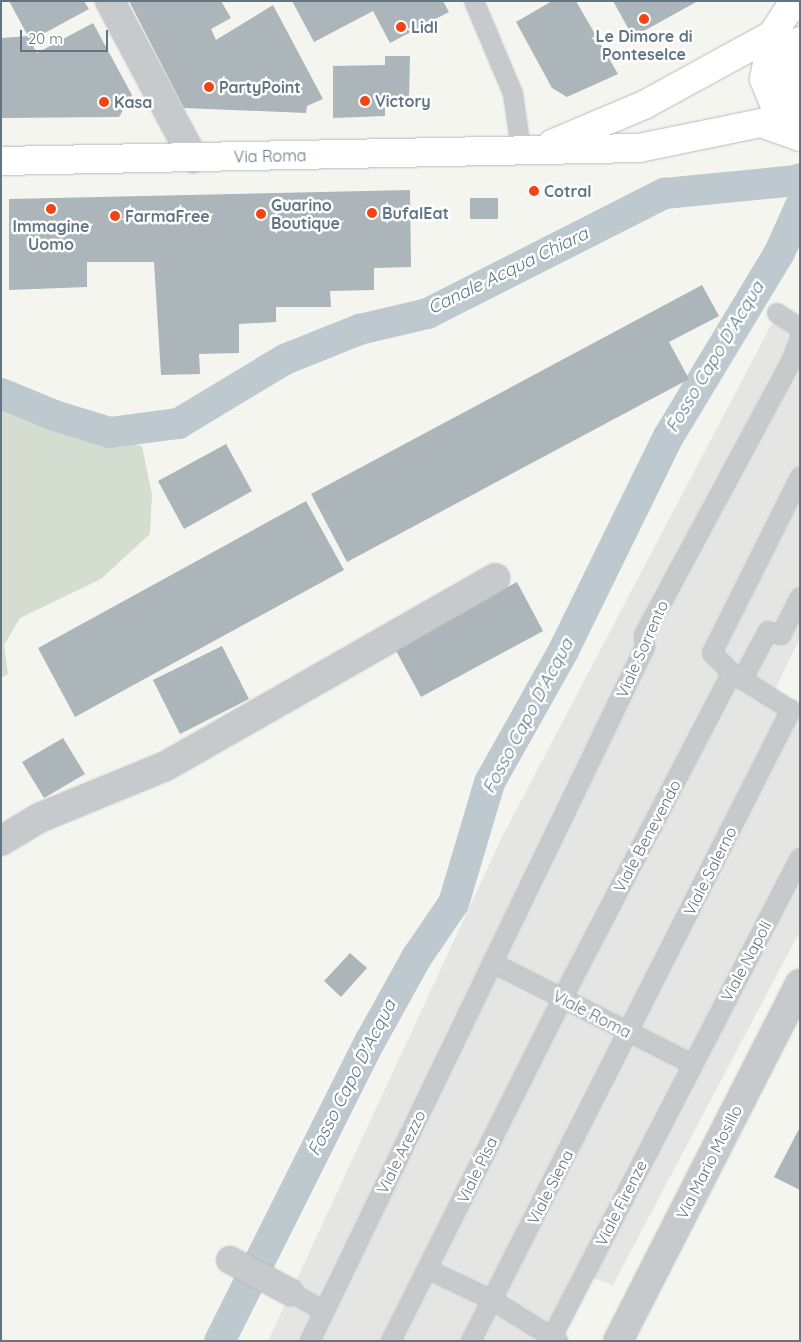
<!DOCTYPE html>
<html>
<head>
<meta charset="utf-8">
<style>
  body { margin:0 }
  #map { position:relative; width:801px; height:1342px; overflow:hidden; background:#f5f5f0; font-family:Quicksand,sans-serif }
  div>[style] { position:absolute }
  .built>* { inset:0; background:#e5e6e4 }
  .green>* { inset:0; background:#d5ddd1 }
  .canal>* { height:31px; margin:-15.5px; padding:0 15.5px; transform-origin:15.5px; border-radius:15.5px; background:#bdc9ce }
  .building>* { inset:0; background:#acb5b9 }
  .roads { filter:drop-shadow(0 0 1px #b7bbbe) drop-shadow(0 0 1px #b7bbbe) }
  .service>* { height:18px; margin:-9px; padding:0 9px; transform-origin:9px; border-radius:9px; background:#c7cacd }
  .pedestrian>* { height:26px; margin:-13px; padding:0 13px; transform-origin:13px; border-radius:13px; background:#c7cacd }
  .minor>* { height:28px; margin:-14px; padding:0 14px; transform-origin:14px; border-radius:14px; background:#c7cacd }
  .primary>* { height:28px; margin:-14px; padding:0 14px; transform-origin:14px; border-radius:14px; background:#fff }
  .dots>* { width:14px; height:14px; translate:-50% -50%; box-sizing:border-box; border:2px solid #fff; border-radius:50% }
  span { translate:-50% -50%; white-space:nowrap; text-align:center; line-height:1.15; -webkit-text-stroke:5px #fff; paint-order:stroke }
  .poi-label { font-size:16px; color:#617584; font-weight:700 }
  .left { translate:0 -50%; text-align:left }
  .street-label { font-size:16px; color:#617584 }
  .water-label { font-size:18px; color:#5c7882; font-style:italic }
  .frame { position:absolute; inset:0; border:2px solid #617584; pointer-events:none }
  .scale { position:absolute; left:20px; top:30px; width:88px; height:22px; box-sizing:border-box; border:2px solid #617584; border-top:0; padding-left:6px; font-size:15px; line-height:18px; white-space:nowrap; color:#617584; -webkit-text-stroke:4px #fff; paint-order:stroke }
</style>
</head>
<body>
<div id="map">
  <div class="built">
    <div style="clip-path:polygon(780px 308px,800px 319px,800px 638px,774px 691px,800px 705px,800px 931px,613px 1285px,592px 1278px,560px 1341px,268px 1341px,502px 837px)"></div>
  </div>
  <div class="green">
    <div style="clip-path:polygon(1px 405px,59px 432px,142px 446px,152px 495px,150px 534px,101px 579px,20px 618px,4px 645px,8px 674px,1px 678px)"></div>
  </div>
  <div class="canal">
    <div style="left:1px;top:393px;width:57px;rotate:22.5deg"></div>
    <div style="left:54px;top:415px;width:58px;rotate:17.2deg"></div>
    <div style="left:109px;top:432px;width:70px;rotate:-7.4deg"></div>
    <div style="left:178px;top:423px;width:124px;rotate:-31.1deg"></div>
    <div style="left:284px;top:359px;width:81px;rotate:-21.8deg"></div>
    <div style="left:359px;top:329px;width:70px;rotate:-13.2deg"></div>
    <div style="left:427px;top:313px;width:266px;rotate:-26.9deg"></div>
    <div style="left:664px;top:193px;width:133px;rotate:-5.6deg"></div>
    <div style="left:796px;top:180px;width:4px;rotate:-27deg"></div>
    <div style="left:219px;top:1341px;width:337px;rotate:-63.4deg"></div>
    <div style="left:370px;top:1040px;width:95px;rotate:-61deg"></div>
    <div style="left:416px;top:957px;width:65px;rotate:-55.6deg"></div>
    <div style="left:453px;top:903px;width:126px;rotate:-73.4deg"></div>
    <div style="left:489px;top:782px;width:151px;rotate:-60.7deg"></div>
    <div style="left:563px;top:650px;width:238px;rotate:-63.9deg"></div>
    <div style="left:668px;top:436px;width:215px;rotate:-58.9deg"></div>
    <div style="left:779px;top:252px;width:51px;rotate:-65.9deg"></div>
  </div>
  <div class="building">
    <div style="clip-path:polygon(9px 1px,84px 1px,89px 9px,30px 41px,37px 53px,93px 23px,132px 95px,119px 117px,1px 118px,1px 38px,28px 36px)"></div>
    <div style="clip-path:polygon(129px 1px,221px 1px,231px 18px,211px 29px,216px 40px,273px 5px,323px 99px,307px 106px,306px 113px,184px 108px)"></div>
    <div style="clip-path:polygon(292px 1px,443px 1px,449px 12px,390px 43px,373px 11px,314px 42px)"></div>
    <div style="clip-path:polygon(552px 1px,576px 1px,618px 74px,567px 97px,552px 88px,516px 22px)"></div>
    <div style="clip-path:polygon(613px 1px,698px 1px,633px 37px)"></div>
    <div style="clip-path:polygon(385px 56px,410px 56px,409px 99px,385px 99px,385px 116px,333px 118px,333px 66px,385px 65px)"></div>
    <div style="clip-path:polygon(410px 190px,411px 267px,374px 268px,374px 290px,330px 291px,331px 307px,276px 307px,276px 322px,239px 324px,239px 353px,199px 354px,200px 374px,161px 375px,154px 262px,87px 262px,87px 287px,9px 290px,9px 199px)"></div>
    <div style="clip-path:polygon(470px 198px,498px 198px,498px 219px,470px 219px)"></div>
    <div style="clip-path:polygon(702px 285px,719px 316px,669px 342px,689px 379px,347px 562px,311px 494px)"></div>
    <div style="clip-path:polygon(226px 444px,252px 491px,184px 529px,158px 481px)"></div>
    <div style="clip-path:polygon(306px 501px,344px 570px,75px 717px,38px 648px)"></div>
    <div style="clip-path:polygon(517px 582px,543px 631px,421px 697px,394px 647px)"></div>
    <div style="clip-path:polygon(222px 646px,249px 699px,180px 734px,153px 680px)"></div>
    <div style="clip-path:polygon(63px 738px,85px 774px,44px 798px,22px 762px)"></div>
    <div style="clip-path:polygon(350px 953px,367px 968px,341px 997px,324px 981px)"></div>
    <div style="clip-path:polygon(800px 1127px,800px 1190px,774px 1177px)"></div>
  </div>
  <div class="roads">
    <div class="service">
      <div style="left:474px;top:1px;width:101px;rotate:67.2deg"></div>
      <div style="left:513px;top:94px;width:56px;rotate:81.7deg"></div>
      <div style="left:777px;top:313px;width:27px;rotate:33deg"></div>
      <div style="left:742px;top:680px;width:55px;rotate:-62deg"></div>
      <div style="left:768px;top:631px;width:14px;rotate:17deg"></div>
      <div style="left:781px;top:635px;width:42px;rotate:-63.4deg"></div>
      <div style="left:493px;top:963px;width:223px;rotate:26.9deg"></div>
      <div style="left:427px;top:1269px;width:72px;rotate:25.5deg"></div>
      <div style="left:492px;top:1300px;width:78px;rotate:31.8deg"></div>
      <div style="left:290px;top:1292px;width:39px;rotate:29deg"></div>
      <div style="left:310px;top:1341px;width:771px;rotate:-64.23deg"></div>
      <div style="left:645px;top:647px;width:12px;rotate:-95deg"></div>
      <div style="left:644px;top:635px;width:310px;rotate:-61.7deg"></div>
      <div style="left:791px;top:362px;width:25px;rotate:-69deg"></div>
      <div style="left:391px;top:1341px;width:382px;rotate:-63.4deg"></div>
      <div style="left:562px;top:999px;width:368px;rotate:-62.5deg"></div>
      <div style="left:471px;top:1341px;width:708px;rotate:-63.11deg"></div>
      <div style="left:791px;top:710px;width:70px;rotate:-147.9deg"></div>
      <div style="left:732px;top:673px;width:28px;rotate:-135deg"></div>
      <div style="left:712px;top:653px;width:197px;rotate:-63.4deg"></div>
      <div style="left:550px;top:1341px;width:544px;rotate:-62.63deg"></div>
    </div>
    <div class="pedestrian">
      <div style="left:230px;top:1260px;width:68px;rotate:28.1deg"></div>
    </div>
    <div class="minor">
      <div style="left:110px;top:1px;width:178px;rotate:62.1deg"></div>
      <div style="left:1px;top:841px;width:44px;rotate:-31.2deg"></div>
      <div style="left:39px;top:818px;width:137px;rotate:-22.3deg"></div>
      <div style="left:166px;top:766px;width:379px;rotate:-29.7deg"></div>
      <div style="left:618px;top:1341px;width:401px;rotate:-63deg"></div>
    </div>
    <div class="primary">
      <div style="left:800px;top:6px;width:11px;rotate:165deg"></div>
      <div style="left:789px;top:9px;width:31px;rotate:123deg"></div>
      <div style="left:772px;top:35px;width:45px;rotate:100.3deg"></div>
      <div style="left:764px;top:79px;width:35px;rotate:68deg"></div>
      <div style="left:777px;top:112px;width:32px;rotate:44deg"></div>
      <div style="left:800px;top:41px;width:6px;rotate:141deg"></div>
      <div style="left:795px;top:45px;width:31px;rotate:101deg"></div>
      <div style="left:789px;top:75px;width:26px;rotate:74deg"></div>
      <div style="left:796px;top:100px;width:4px;rotate:27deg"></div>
      <div style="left:552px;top:144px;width:100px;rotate:-23deg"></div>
      <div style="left:644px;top:105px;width:146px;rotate:-28.7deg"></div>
      <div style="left:1px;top:161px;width:638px;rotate:-1.17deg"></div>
      <div style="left:639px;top:148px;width:125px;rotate:-11.6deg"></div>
      <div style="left:761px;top:123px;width:41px;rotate:19.7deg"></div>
    </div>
  </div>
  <div class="dots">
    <div style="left:644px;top:19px;background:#f24513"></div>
    <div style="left:401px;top:27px;background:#f24513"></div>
    <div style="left:209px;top:87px;background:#f24513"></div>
    <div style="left:365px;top:101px;background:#f24513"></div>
    <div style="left:104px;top:102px;background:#f24513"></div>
    <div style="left:534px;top:191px;background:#f24513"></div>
    <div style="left:51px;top:209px;background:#f24513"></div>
    <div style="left:372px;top:213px;background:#f24513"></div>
    <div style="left:261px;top:214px;background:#f24513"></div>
    <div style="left:115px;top:216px;background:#f24513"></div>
  </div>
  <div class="poi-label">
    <span class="left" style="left:411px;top:27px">Lidl</span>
    <span style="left:644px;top:45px">Le Dimore di<br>Ponteselce</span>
    <span class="left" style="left:219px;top:87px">PartyPoint</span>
    <span class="left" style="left:375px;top:101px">Victory</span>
    <span class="left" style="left:114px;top:102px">Kasa</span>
    <span class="left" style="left:544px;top:191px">Cotral</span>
    <span class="left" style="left:271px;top:214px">Guarino<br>Boutique</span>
    <span class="left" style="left:382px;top:213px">BufalEat</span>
    <span class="left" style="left:125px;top:216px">FarmaFree</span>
    <span style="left:51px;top:235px">Immagine<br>Uomo</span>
  </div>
  <div class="street-label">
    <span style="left:270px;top:156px;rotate:-1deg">Via Roma</span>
    <span style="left:642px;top:649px;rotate:-66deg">Viale Sorrento</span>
    <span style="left:647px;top:836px;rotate:-62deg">Viale Benevendo</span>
    <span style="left:710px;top:871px;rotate:-63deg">Viale Salerno</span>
    <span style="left:746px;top:961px;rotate:-62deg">Viale Napoli</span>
    <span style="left:592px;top:1014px;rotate:27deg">Viale Roma</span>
    <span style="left:401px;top:1152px;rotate:-64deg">Viale Arezzo</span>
    <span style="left:709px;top:1162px;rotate:-63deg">Via Mario Mosillo</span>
    <span style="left:477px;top:1170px;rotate:-64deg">Viale Pisa</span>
    <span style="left:550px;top:1187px;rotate:-63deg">Viale Siena</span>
    <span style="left:621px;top:1203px;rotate:-63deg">Viale Firenze</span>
  </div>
  <div class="water-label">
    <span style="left:508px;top:271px;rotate:-26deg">Canale Acqua Chiara</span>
    <span style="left:715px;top:357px;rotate:-59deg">Fosso Capo D'Acqua</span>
    <span style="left:528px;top:716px;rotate:-62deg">Fosso Capo D'Acqua</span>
    <span style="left:352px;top:1078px;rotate:-63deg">Fosso Capo D'Acqua</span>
  </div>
  <div class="frame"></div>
  <div class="scale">20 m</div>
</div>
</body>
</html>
